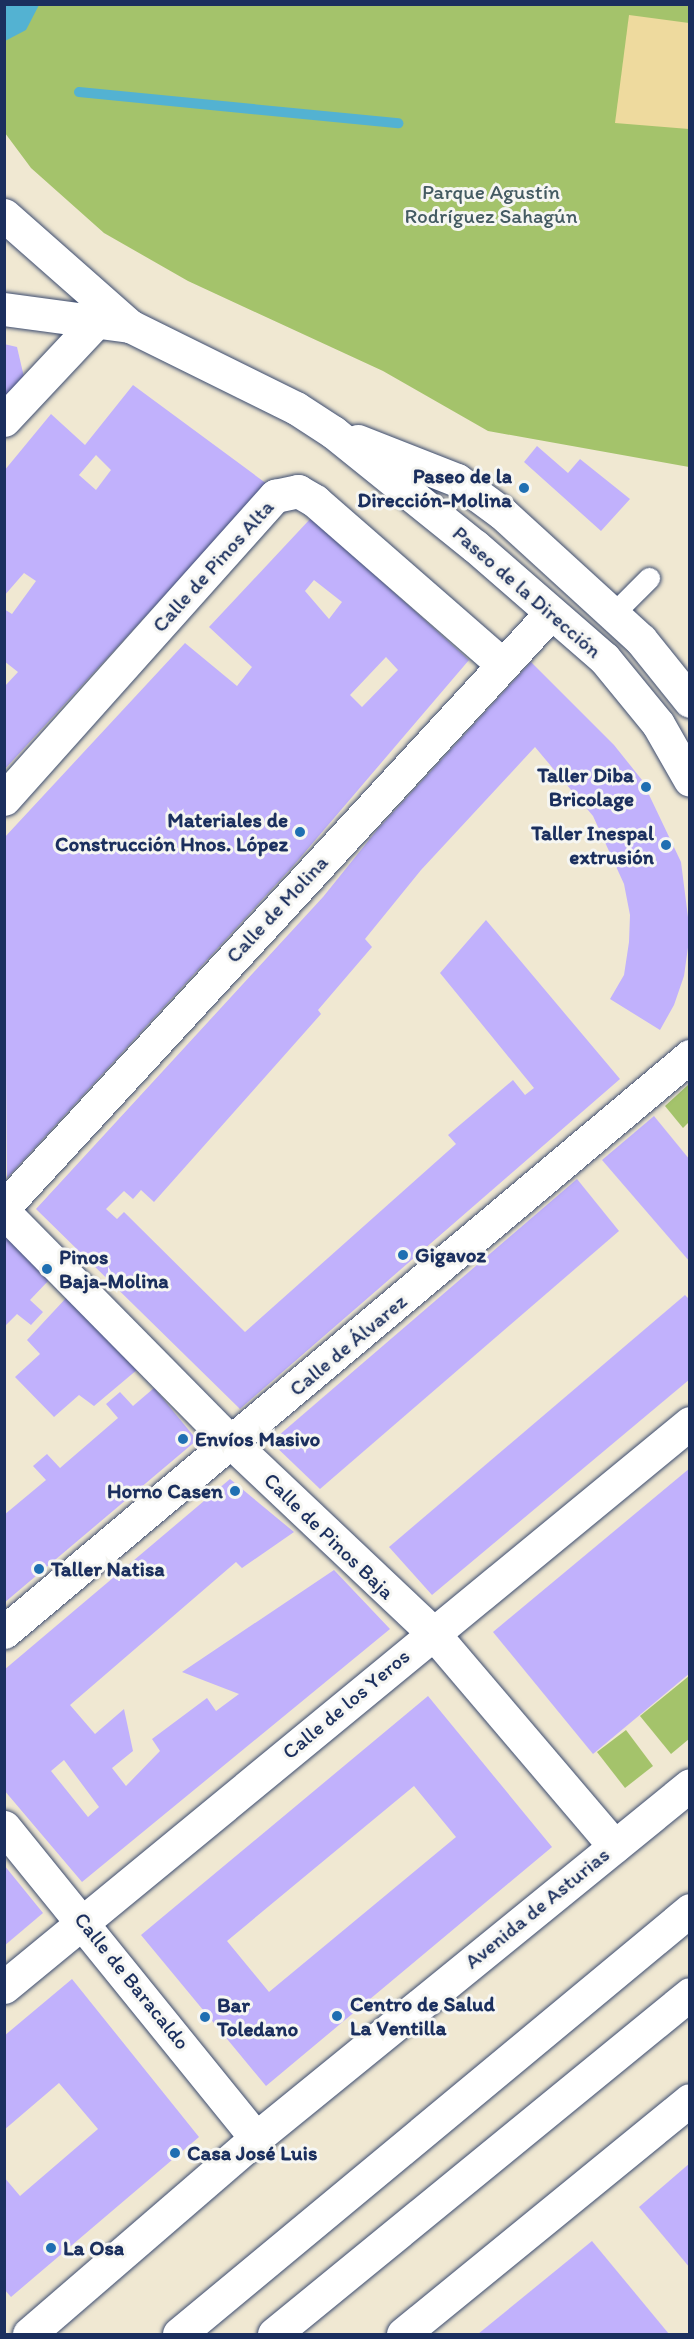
<!DOCTYPE html>
<html>
<head>
<meta charset="utf-8">
<style>
  body { margin:0 }
  #map { position:relative; width:694px; height:2339px; overflow:hidden; background:#f0e8d2; font-family:Itim,sans-serif }
  div>[style] { position:absolute }
  .green>* { inset:0; background:#a4c36b }
  .sand>* { inset:0; background:#eeda9e }
  .water>* { inset:0; background:#53b2d2 }
  .stream>* { height:10px; margin:-5px; padding:0 5px; transform-origin:5px; border-radius:5px; background:#53b2d2 }
  .building>* { inset:0; background:#c1b1fc }
  .roads { filter:drop-shadow(0 0 2px #3b4b6f) drop-shadow(0 0 2px #3b4b6f) }
  .service>* { height:21px; margin:-10.5px; padding:0 10.5px; transform-origin:10.5px; border-radius:10.5px; background:#fff }
  .minor>* { height:33px; margin:-16.5px; padding:0 16.5px; transform-origin:16.5px; border-radius:16.5px; background:#fff }
  .tertiary>* { height:33px; margin:-16.5px; padding:0 16.5px; transform-origin:16.5px; border-radius:16.5px; background:#fff }
  .secondary>* { height:33px; margin:-16.5px; padding:0 16.5px; transform-origin:16.5px; border-radius:16.5px; background:#fff }
  .dots>* { width:16px; height:16px; translate:-50% -50%; box-sizing:border-box; border:3px solid #f6f6f2; border-radius:50% }
  span { translate:-50% -50%; white-space:nowrap; text-align:center; line-height:1.15; -webkit-text-stroke:6px #f6f6f2; paint-order:stroke }
  .park-label { font-size:21px; color:#445b62 }
  .poi-label { font-size:21px; color:#1b2f5e; font-weight:700 }
  .right { translate:-100% -50%; text-align:right }
  .left { translate:0 -50%; text-align:left }
  .street-label { font-size:21px; color:#1b2f5e }
  .frame { position:absolute; inset:0; border:6px solid #1b2f5e; pointer-events:none }
</style>
</head>
<body>
<div id="map">
  <div class="green">
    <div style="clip-path:polygon(4px 5px,689px 5px,689px 467px,488px 431px,383px 371px,188px 281px,104px 233px,31px 168px,5px 133px)"></div>
    <div style="clip-path:polygon(689px 1084px,689px 1122px,683px 1128px,665px 1106px)"></div>
    <div style="clip-path:polygon(689px 1676px,689px 1739px,671px 1754px,640px 1716px)"></div>
    <div style="clip-path:polygon(626px 1730px,653px 1766px,625px 1788px,597px 1752px)"></div>
  </div>
  <div class="sand">
    <div style="clip-path:polygon(629px 15px,689px 23px,689px 129px,615px 123px)"></div>
  </div>
  <div class="water">
    <div style="clip-path:polygon(4px 5px,39px 5px,26px 30px,5px 41px)"></div>
  </div>
  <div class="stream">
    <div style="left:79px;top:92px;width:321px;rotate:5.6deg"></div>
  </div>
  <div class="building">
    <div style="clip-path:polygon(4px 344px,17px 347px,24px 377px,4px 398px)"></div>
    <div style="clip-path:polygon(evenodd,133px 385px,267px 484px,4px 770px,4px 687px,18px 672px,4px 661px,4px 609px,12px 614px,36px 581px,24px 573px,4px 596px,4px 471px,51px 414px,85px 445px,133px 385px,96px 455px,111px 470px,96px 490px,79px 475px,96px 455px)"></div>
    <div style="clip-path:polygon(537px 446px,568px 473px,580px 459px,630px 499px,601px 531px,524px 462px)"></div>
    <div style="clip-path:polygon(evenodd,311px 518px,469px 660px,294px 865px,7px 1178px,4px 838px,185px 643px,237px 686px,252px 667px,209px 627px,311px 518px,314px 580px,342px 602px,329px 619px,305px 591px,314px 580px,311px 518px,386px 657px,398px 670px,362px 707px,350px 695px,386px 657px)"></div>
    <div style="clip-path:polygon(531px 662px,614px 745px,642px 780px,681px 862px,690px 933px,684px 976px,674px 1005px,660px 1030px,610px 999px,624px 975px,629px 942px,630px 915px,624px 884px,593px 816px,535px 747px,421px 870px,365px 939px,372px 947px,318px 1010px,321px 1014px,154px 1202px,141px 1190px,133px 1199px,124px 1191px,106px 1209px,117px 1219px,124px 1212px,245px 1332px,456px 1144px,448px 1135px,513px 1080px,525px 1095px,534px 1088px,440px 973px,486px 920px,620px 1079px,240px 1409px,36px 1209px,323px 897px,377px 830px)"></div>
    <div style="clip-path:polygon(654px 1116px,690px 1160px,690px 1262px,602px 1160px)"></div>
    <div style="clip-path:polygon(577px 1179px,619px 1231px,320px 1489px,271px 1442px)"></div>
    <div style="clip-path:polygon(4px 1233px,50px 1279px,30px 1300px,43px 1312px,31px 1325px,17px 1314px,4px 1327px)"></div>
    <div style="clip-path:polygon(685px 1295px,690px 1300px,690px 1379px,432px 1595px,389px 1547px)"></div>
    <div style="clip-path:polygon(67px 1297px,138px 1369px,94px 1406px,79px 1395px,54px 1417px,15px 1377px,40px 1354px,27px 1340px)"></div>
    <div style="clip-path:polygon(154px 1388px,197px 1440px,4px 1603px,4px 1515px,46px 1480px,33px 1466px,47px 1454px,60px 1468px,118px 1418px,106px 1404px,120px 1392px,133px 1406px)"></div>
    <div style="clip-path:polygon(690px 1468px,690px 1673px,593px 1754px,493px 1632px)"></div>
    <div style="clip-path:polygon(evenodd,230px 1479px,294px 1532px,242px 1568px,236px 1562px,70px 1705px,95px 1734px,124px 1709px,133px 1751px,112px 1768px,126px 1786px,160px 1751px,152px 1739px,207px 1698px,216px 1711px,239px 1694px,182px 1672px,334px 1570px,390px 1629px,82px 1882px,4px 1790px,4px 1670px,230px 1479px,64px 1760px,99px 1807px,88px 1817px,51px 1771px,64px 1760px)"></div>
    <div style="clip-path:polygon(evenodd,428px 1696px,552px 1847px,266px 2086px,141px 1935px,428px 1696px,414px 1786px,456px 1837px,269px 1992px,227px 1941px,414px 1786px)"></div>
    <div style="clip-path:polygon(4px 1865px,43px 1913px,4px 1946px)"></div>
    <div style="clip-path:polygon(72px 1979px,199px 2137px,11px 2297px,4px 2289px,4px 2177px,20px 2196px,98px 2129px,59px 2083px,4px 2130px,4px 2036px)"></div>
    <div style="clip-path:polygon(690px 2163px,690px 2268px,639px 2207px)"></div>
    <div style="clip-path:polygon(592px 2241px,669px 2334px,478px 2334px)"></div>
  </div>
  <div class="roads">
    <div class="service">
      <div style="left:613px;top:614px;width:51px;rotate:-45deg"></div>
    </div>
    <div class="minor">
      <div style="left:4px;top:420px;width:132px;rotate:-46.8deg"></div>
      <div style="left:4px;top:799px;width:407px;rotate:-48.2deg"></div>
      <div style="left:275px;top:496px;width:24px;rotate:-12deg"></div>
      <div style="left:298px;top:491px;width:20px;rotate:30deg"></div>
      <div style="left:315px;top:501px;width:248px;rotate:41.1deg"></div>
      <div style="left:4px;top:1207px;width:807px;rotate:-47.36deg"></div>
      <div style="left:4px;top:1212px;width:323px;rotate:45.4deg"></div>
      <div style="left:231px;top:1442px;width:278px;rotate:43.4deg"></div>
      <div style="left:433px;top:1633px;width:280px;rotate:49.6deg"></div>
      <div style="left:4px;top:1632px;width:896px;rotate:-40.02deg"></div>
      <div style="left:4px;top:1827px;width:400px;rotate:51deg"></div>
      <div style="left:4px;top:1987px;width:888px;rotate:-39.43deg"></div>
      <div style="left:29px;top:2334px;width:300px;rotate:-40.8deg"></div>
      <div style="left:256px;top:2138px;width:559px;rotate:-39.12deg"></div>
      <div style="left:403px;top:2334px;width:370px;rotate:-39.2deg"></div>
    </div>
    <div class="tertiary">
      <div style="left:4px;top:215px;width:168px;rotate:41.4deg"></div>
      <div style="left:130px;top:326px;width:185px;rotate:26.3deg"></div>
      <div style="left:296px;top:408px;width:44px;rotate:33deg"></div>
      <div style="left:333px;top:432px;width:182px;rotate:38.8deg"></div>
      <div style="left:475px;top:546px;width:171px;rotate:41deg"></div>
      <div style="left:604px;top:658px;width:85px;rotate:50.7deg"></div>
      <div style="left:658px;top:724px;width:64px;rotate:60.3deg"></div>
      <div style="left:4px;top:309px;width:127px;rotate:7.7deg"></div>
      <div style="left:358px;top:441px;width:106px;rotate:21.5deg"></div>
      <div style="left:457px;top:480px;width:56px;rotate:36.3deg"></div>
      <div style="left:502px;top:513px;width:188px;rotate:42.4deg"></div>
      <div style="left:641px;top:640px;width:78px;rotate:51.2deg"></div>
    </div>
    <div class="secondary">
      <div style="left:179px;top:2334px;width:664px;rotate:-39.68deg"></div>
      <div style="left:274px;top:2334px;width:537px;rotate:-39.26deg"></div>
    </div>
  </div>
  <div class="dots">
    <div style="left:524px;top:488px;background:#1f6fb2"></div>
    <div style="left:646px;top:787px;background:#1f6fb2"></div>
    <div style="left:300px;top:832px;background:#1f6fb2"></div>
    <div style="left:666px;top:845px;background:#1f6fb2"></div>
    <div style="left:403px;top:1255px;background:#1f6fb2"></div>
    <div style="left:47px;top:1269px;background:#1f6fb2"></div>
    <div style="left:183px;top:1439px;background:#1f6fb2"></div>
    <div style="left:235px;top:1491px;background:#1f6fb2"></div>
    <div style="left:39px;top:1569px;background:#1f6fb2"></div>
    <div style="left:337px;top:2016px;background:#1f6fb2"></div>
    <div style="left:205px;top:2017px;background:#1f6fb2"></div>
    <div style="left:175px;top:2153px;background:#1f6fb2"></div>
    <div style="left:51px;top:2248px;background:#1f6fb2"></div>
  </div>
  <div class="park-label">
    <span style="left:491px;top:204px">Parque Agustín<br>Rodríguez Sahagún</span>
  </div>
  <div class="poi-label">
    <span class="right" style="left:512px;top:488px">Paseo de la<br>Dirección-Molina</span>
    <span class="right" style="left:634px;top:787px">Taller Diba<br>Bricolage</span>
    <span class="right" style="left:288px;top:832px">Materiales de<br>Construcción Hnos. López</span>
    <span class="right" style="left:654px;top:845px">Taller Inespal<br>extrusión</span>
    <span class="left" style="left:415px;top:1255px">Gigavoz</span>
    <span class="left" style="left:59px;top:1269px">Pinos<br>Baja-Molina</span>
    <span class="left" style="left:195px;top:1439px">Envíos Masivo</span>
    <span class="right" style="left:223px;top:1491px">Horno Casen</span>
    <span class="left" style="left:51px;top:1569px">Taller Natisa</span>
    <span class="left" style="left:350px;top:2016px">Centro de Salud<br>La Ventilla</span>
    <span class="left" style="left:217px;top:2017px">Bar<br>Toledano</span>
    <span class="left" style="left:187px;top:2153px">Casa José Luis</span>
    <span class="left" style="left:63px;top:2248px">La Osa</span>
  </div>
  <div class="street-label">
    <span style="left:213px;top:566px;rotate:-48deg">Calle de Pinos Alta</span>
    <span style="left:527px;top:592px;rotate:41deg">Paseo de la Dirección</span>
    <span style="left:277px;top:909px;rotate:-47deg">Calle de Molina</span>
    <span style="left:348px;top:1345px;rotate:-40deg">Calle de Álvarez</span>
    <span style="left:329px;top:1536px;rotate:44deg">Calle de Pinos Baja</span>
    <span style="left:346px;top:1704px;rotate:-40deg">Calle de los Yeros</span>
    <span style="left:537px;top:1908px;rotate:-39deg">Avenida de Asturias</span>
    <span style="left:132px;top:1981px;rotate:51deg">Calle de Baracaldo</span>
  </div>
  <div class="frame"></div>
</div>
</body>
</html>
